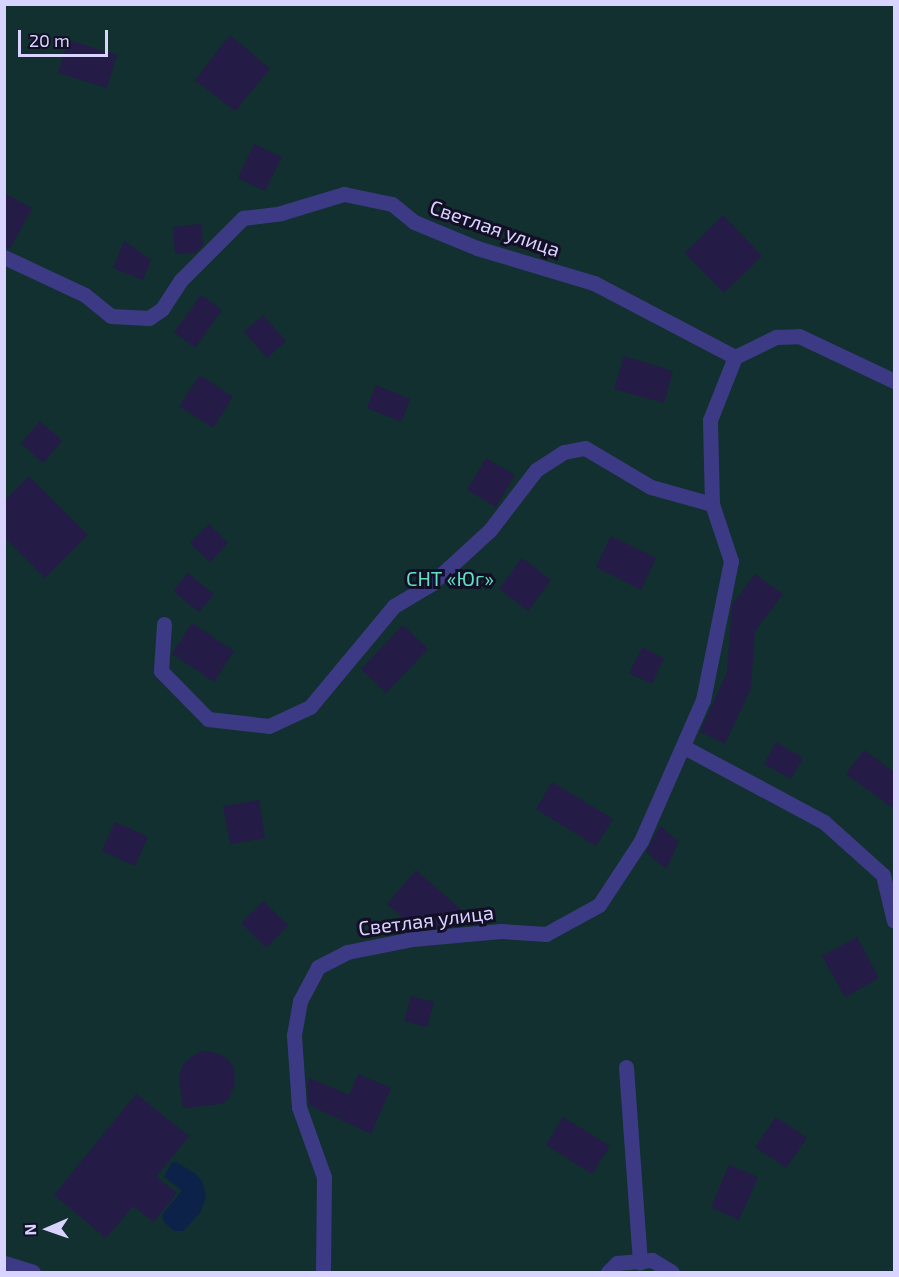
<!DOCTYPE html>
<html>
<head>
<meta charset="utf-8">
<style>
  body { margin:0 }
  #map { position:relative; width:899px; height:1277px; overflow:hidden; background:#130f26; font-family:"Exo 2",sans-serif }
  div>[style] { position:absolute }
  .green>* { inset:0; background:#12302f }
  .water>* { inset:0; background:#0c2248 }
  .building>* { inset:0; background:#241b47 }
  .minor>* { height:15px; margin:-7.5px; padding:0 7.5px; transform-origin:7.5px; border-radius:7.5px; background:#3d3a85 }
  span { translate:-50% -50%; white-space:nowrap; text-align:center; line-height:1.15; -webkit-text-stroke:6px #130f26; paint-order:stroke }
  .street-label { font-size:20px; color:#d9d4ff }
  .park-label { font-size:20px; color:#5fe0c0 }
  .frame { position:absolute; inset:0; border:6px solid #d9d4ff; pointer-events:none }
  .north { position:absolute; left:18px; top:1199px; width:60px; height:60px; -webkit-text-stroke:4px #130f26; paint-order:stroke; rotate:268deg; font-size:16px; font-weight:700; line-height:24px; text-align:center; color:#d9d4ff }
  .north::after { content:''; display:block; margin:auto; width:21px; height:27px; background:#d9d4ff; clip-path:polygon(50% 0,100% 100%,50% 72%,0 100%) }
  .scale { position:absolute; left:18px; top:30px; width:90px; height:27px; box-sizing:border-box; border:3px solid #d9d4ff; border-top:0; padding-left:8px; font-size:18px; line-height:21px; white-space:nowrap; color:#d9d4ff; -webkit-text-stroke:4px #130f26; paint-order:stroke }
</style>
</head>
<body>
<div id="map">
  <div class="green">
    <div style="clip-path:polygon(5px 5px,894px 5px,894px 1272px,5px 1272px)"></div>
  </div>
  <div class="water">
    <div style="clip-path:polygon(176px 1162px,196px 1174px,203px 1183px,206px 1197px,200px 1213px,183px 1231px,174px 1231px,164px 1222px,162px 1215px,182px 1190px,164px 1177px,171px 1163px)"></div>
  </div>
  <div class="building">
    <div style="clip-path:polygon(230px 35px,270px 69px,235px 111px,195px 80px)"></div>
    <div style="clip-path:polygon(68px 40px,117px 55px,107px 88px,58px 73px)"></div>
    <div style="clip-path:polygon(254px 144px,282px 157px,265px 191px,238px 178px)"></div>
    <div style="clip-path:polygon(4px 193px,32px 208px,10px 249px,4px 247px)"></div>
    <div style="clip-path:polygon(723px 215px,762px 256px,724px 293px,685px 253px)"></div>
    <div style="clip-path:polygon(201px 224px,203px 245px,195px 253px,175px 254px,173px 227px)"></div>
    <div style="clip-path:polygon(124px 241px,151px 260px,143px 280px,113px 268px)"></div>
    <div style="clip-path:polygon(201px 295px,222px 310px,195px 348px,174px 332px)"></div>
    <div style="clip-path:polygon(263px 315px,286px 341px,267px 358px,244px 332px)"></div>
    <div style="clip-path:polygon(624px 356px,673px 371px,664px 403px,614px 389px)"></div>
    <div style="clip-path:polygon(200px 375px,233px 397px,213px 428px,179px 406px)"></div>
    <div style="clip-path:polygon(376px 385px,410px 399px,401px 422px,367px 408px)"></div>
    <div style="clip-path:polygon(40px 421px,62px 441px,43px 463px,21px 443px)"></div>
    <div style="clip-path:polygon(486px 458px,515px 475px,496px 507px,467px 490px)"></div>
    <div style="clip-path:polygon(29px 476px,88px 535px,45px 578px,4px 537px,4px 501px)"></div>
    <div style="clip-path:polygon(209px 524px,228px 543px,210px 562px,190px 543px)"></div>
    <div style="clip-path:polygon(611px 536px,656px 558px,641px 590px,596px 567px)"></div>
    <div style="clip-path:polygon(522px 558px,551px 580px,528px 611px,499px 589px)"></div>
    <div style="clip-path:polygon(188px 573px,214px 594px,199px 612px,173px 591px)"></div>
    <div style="clip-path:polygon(755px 574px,783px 594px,755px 631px,751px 688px,725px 744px,700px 732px,727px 672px,732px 605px)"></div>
    <div style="clip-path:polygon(192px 623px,234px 651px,214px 682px,172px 654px)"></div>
    <div style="clip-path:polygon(403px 625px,428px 649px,386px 693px,361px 669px)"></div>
    <div style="clip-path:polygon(642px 647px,664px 658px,652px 684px,629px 673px)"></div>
    <div style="clip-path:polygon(776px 742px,803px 758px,791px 779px,764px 764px)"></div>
    <div style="clip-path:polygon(864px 750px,894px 772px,894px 809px,846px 774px)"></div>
    <div style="clip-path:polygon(552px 782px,613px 819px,596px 846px,536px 809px)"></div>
    <div style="clip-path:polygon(259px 800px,265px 838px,230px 844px,223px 806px)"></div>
    <div style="clip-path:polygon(115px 822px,148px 837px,135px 866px,102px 851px)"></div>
    <div style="clip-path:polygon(660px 826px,679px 842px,666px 869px,646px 852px)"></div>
    <div style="clip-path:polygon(416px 870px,466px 914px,456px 925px,438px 927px,423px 914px,413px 926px,387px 904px)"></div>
    <div style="clip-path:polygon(263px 901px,288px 925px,266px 948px,241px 923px)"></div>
    <div style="clip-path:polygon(857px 937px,879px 978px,845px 997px,822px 956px)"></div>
    <div style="clip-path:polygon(411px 996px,434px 1002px,427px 1027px,404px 1021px)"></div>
    <div style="clip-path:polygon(201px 1051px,211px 1051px,228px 1059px,234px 1067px,235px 1085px,228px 1100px,221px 1104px,183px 1108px,179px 1078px,181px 1069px,186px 1061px)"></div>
    <div style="clip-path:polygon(358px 1074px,391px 1088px,371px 1134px,309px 1105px,307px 1084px,310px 1078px,349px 1095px)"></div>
    <div style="clip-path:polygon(136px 1094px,189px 1136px,156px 1177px,177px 1193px,154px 1222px,133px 1206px,106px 1238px,54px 1195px)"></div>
    <div style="clip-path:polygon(563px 1117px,610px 1146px,592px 1174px,546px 1145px)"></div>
    <div style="clip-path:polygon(776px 1117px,807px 1138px,786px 1168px,755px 1147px)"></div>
    <div style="clip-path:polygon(729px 1165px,758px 1177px,739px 1220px,711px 1207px)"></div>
  </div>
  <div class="minor">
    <div style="left:4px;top:257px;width:89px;rotate:25.1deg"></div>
    <div style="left:85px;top:295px;width:33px;rotate:39deg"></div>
    <div style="left:111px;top:316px;width:38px;rotate:3deg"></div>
    <div style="left:149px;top:318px;width:16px;rotate:-35deg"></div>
    <div style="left:162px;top:309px;width:35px;rotate:-57deg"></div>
    <div style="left:181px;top:280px;width:88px;rotate:-45deg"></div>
    <div style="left:243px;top:218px;width:38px;rotate:-7deg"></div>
    <div style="left:281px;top:213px;width:66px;rotate:-16.8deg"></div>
    <div style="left:344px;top:194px;width:49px;rotate:11.8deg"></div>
    <div style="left:392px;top:204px;width:28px;rotate:39deg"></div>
    <div style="left:414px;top:222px;width:68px;rotate:22.4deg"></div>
    <div style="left:477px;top:248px;width:122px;rotate:16.7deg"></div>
    <div style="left:594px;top:283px;width:159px;rotate:27.7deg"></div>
    <div style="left:735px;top:357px;width:46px;rotate:-26deg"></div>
    <div style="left:776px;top:337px;width:23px;rotate:-2deg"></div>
    <div style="left:799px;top:336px;width:105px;rotate:25.3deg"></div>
    <div style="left:164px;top:624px;width:47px;rotate:93.7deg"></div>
    <div style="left:161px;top:671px;width:67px;rotate:45.6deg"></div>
    <div style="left:208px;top:719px;width:61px;rotate:6.5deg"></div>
    <div style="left:269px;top:726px;width:45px;rotate:-24.9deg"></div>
    <div style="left:310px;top:707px;width:131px;rotate:-50.3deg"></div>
    <div style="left:394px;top:606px;width:43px;rotate:-30.7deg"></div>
    <div style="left:431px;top:584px;width:80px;rotate:-42.5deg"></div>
    <div style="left:490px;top:530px;width:76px;rotate:-52.5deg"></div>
    <div style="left:536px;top:470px;width:33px;rotate:-33deg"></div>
    <div style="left:564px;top:452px;width:21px;rotate:-11deg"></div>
    <div style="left:585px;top:448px;width:77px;rotate:30.6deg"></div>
    <div style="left:651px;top:487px;width:63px;rotate:15.6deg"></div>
    <div style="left:684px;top:747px;width:159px;rotate:28.2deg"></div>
    <div style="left:824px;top:822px;width:79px;rotate:41.9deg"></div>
    <div style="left:883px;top:875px;width:47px;rotate:76.6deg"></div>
    <div style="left:626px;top:1067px;width:196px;rotate:85.9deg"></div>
    <div style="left:4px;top:1263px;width:30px;rotate:17deg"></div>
    <div style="left:323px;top:1272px;width:95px;rotate:-89.4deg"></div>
    <div style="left:324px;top:1177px;width:74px;rotate:-109.7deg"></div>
    <div style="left:299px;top:1107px;width:72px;rotate:-94deg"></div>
    <div style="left:294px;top:1035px;width:35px;rotate:-80deg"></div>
    <div style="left:300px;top:1001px;width:38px;rotate:-62deg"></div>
    <div style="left:318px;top:967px;width:33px;rotate:-27deg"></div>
    <div style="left:347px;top:952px;width:66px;rotate:-11.3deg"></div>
    <div style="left:412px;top:939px;width:89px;rotate:-5.1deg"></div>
    <div style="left:501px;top:931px;width:45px;rotate:3.8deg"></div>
    <div style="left:546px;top:934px;width:60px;rotate:-28.7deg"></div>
    <div style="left:599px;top:905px;width:77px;rotate:-56.7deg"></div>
    <div style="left:641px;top:841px;width:154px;rotate:-66.3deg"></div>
    <div style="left:703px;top:700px;width:142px;rotate:-78.6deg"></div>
    <div style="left:731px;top:561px;width:60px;rotate:-108.4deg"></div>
    <div style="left:712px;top:504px;width:84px;rotate:-91.4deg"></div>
    <div style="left:710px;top:420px;width:68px;rotate:-68.4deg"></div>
    <div style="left:608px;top:1272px;width:13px;rotate:-45deg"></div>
    <div style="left:617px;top:1263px;width:35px;rotate:-5deg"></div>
    <div style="left:652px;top:1260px;width:23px;rotate:31deg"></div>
  </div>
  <div class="street-label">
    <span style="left:495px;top:228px;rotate:19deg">Светлая улица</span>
    <span style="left:426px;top:920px;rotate:-7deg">Светлая улица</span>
  </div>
  <div class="park-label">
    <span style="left:450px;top:578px">СНТ «Юг»</span>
  </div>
  <div class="frame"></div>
  <div class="north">N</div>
  <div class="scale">20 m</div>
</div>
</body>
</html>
